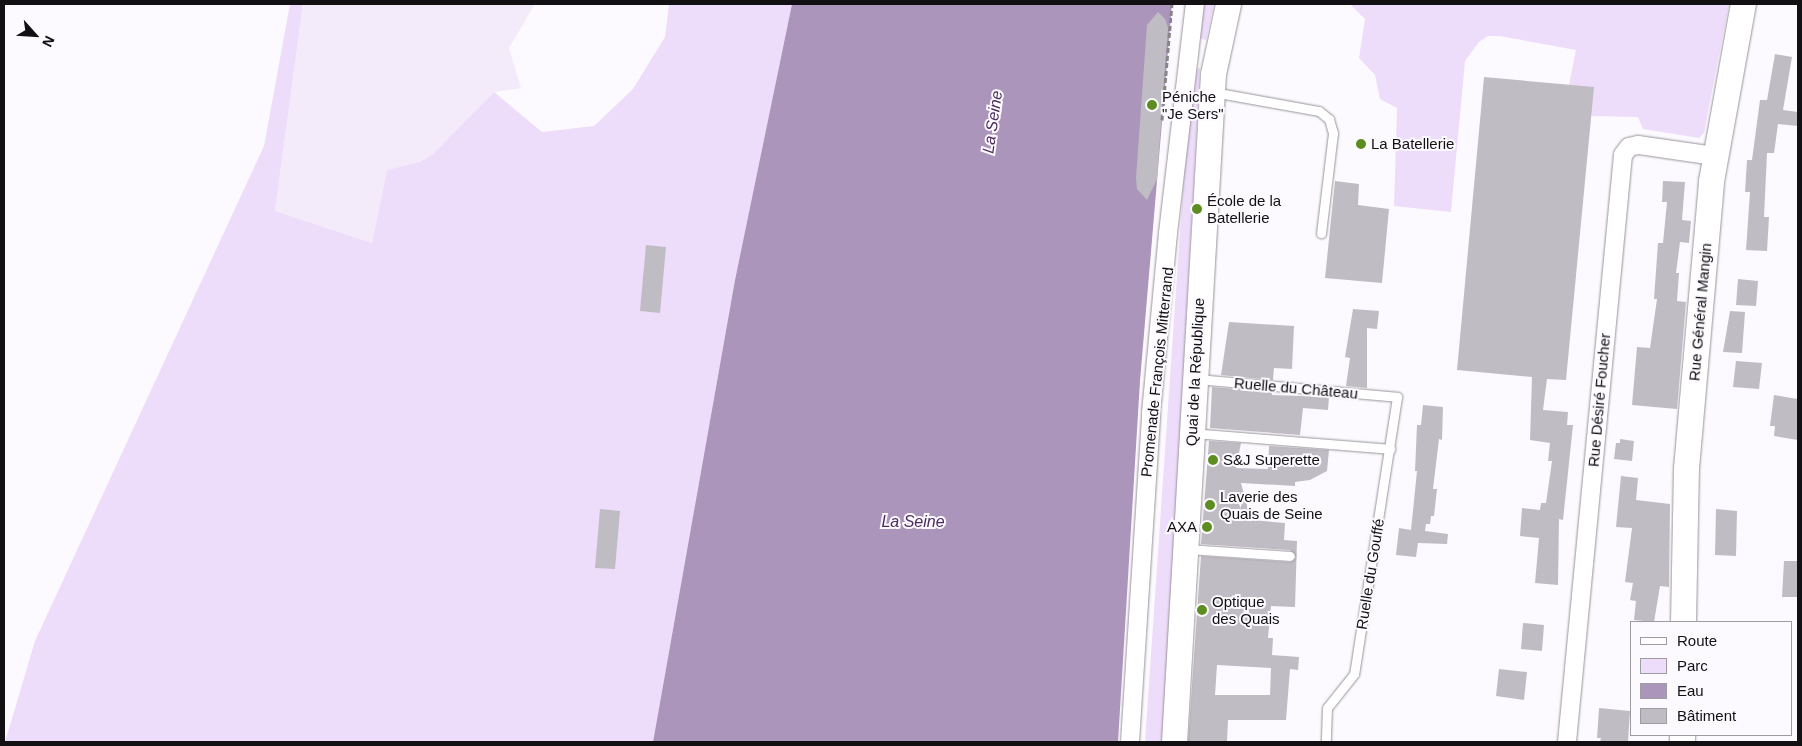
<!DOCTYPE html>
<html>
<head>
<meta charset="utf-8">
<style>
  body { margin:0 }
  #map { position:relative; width:1802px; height:746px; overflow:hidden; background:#fcfafe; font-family:Arial,sans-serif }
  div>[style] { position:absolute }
  .built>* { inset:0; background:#f3ebf9 }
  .green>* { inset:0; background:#eedcfb }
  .water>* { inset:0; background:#ac95bb }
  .building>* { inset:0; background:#c0bcc3 }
  .path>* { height:3px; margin-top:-1.5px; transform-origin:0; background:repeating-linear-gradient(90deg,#878588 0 5px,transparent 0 7.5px) }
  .roads { filter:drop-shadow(0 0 1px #97939a) drop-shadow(0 0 1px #97939a) }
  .service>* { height:9px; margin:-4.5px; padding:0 4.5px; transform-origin:4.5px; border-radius:4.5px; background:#fff }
  .minor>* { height:18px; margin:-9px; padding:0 9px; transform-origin:9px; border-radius:9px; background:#fff }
  .secondary>* { height:25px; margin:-12.5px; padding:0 12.5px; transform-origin:12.5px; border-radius:12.5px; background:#fff }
  .dots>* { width:14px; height:14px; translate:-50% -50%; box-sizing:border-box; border:2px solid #fcfafe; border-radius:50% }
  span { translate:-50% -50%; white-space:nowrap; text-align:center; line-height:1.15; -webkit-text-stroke:4px #fcfafe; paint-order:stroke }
  .poi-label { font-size:15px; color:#121013 }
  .left { translate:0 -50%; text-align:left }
  .right { translate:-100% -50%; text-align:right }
  .street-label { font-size:15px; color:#121013 }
  .water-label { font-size:16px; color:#4a2b5d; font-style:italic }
  .frame { position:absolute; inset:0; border:5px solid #121013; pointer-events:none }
  .legend { position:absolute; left:1630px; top:621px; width:162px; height:115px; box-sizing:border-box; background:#fcfafe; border:1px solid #9e9ca0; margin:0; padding:6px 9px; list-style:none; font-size:15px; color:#121013 }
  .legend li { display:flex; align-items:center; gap:10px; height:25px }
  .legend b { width:25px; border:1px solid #9e9ca0 }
  .north { position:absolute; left:10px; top:10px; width:50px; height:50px; -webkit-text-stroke:4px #fcfafe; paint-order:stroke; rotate:116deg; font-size:14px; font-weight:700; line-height:20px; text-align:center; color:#121013 }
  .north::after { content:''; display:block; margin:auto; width:18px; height:22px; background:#121013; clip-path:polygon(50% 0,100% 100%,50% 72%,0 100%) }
</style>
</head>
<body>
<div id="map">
  <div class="built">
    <div style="clip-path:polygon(303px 4px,535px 4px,509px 48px,521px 88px,494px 92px,433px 154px,420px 162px,387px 170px,372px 243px,275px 211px)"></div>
  </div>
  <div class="green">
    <div style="clip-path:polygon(290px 4px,303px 4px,275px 211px,372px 243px,387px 170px,420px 162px,433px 154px,494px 92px,542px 132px,594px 126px,633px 89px,665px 37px,669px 4px,792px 4px,735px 280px,653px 742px,5px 742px,35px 641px,264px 146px)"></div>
    <div style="clip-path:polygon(1204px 4px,1214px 4px,1206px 40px,1197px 38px)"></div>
    <div style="clip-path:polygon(1350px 4px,1729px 4px,1704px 133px,1699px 138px,1643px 129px,1638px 117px,1591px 116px,1569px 85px,1576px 50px,1500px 36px,1488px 36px,1479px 42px,1465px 61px,1451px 212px,1394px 206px,1397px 108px,1380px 99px,1375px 75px,1359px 58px,1365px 19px)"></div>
    <div style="clip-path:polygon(1200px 68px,1163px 742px,1145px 742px,1191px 72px)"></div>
  </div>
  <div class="water">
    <div style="clip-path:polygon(792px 4px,1172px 4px,1140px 381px,1118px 742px,653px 742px,735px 280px)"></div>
  </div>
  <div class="building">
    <div style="clip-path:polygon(1158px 12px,1165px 19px,1168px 28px,1157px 179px,1147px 200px,1137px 189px,1136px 178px,1147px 25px)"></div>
    <div style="clip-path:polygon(1775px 54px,1792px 57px,1783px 110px,1798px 112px,1798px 126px,1778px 124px,1774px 153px,1767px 153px,1764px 217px,1769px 217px,1767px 251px,1746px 250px,1750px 192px,1745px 192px,1747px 160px,1752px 160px,1760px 100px,1767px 100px)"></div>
    <div style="clip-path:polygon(1484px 77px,1594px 87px,1566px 380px,1547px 379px,1543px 410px,1568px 412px,1567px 425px,1573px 425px,1563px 520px,1559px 519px,1558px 585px,1535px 583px,1539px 538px,1520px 536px,1522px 508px,1540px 510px,1541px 503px,1546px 503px,1552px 461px,1548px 461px,1550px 443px,1530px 440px,1532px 377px,1457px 370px)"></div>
    <div style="clip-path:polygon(1335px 181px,1359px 184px,1358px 205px,1389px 209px,1382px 283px,1325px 278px)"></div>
    <div style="clip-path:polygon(1663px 181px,1685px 182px,1682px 220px,1691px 221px,1689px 243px,1680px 242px,1676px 273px,1679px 273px,1677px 301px,1686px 302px,1677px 409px,1632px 405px,1637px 347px,1650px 348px,1657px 299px,1654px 299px,1658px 243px,1663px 243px,1667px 202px,1662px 202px)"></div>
    <div style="clip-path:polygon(646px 245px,666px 247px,660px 313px,640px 311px)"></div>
    <div style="clip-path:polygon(1738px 279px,1758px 281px,1756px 306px,1736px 305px)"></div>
    <div style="clip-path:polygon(1353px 309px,1379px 311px,1377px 329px,1367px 328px,1367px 388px,1346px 386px,1350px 358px,1345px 357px)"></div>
    <div style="clip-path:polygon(1730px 311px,1745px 312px,1742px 353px,1723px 352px)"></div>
    <div style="clip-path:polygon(1229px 322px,1294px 326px,1292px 369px,1274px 368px,1273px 380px,1221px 375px)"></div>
    <div style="clip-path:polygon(1736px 361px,1762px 363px,1759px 389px,1733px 387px)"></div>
    <div style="clip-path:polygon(1212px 387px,1272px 392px,1272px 395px,1329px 397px,1328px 410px,1303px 408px,1300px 435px,1210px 428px)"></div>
    <div style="clip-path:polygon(1774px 395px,1798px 399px,1798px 440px,1774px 436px,1775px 426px,1770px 426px)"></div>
    <div style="clip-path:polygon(1423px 405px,1443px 407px,1442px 440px,1439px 439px,1433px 489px,1437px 489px,1434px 516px,1431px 516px,1430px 524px,1426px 524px,1425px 531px,1448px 534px,1447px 544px,1418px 543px,1416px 557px,1396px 555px,1399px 528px,1411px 530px,1417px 471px,1415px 471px,1417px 425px,1421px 425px)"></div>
    <div style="clip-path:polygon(1620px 439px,1634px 441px,1632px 461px,1614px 459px,1616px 443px,1620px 443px)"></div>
    <div style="clip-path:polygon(evenodd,1209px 441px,1241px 443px,1236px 468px,1268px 469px,1269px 446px,1329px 450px,1327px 471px,1310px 480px,1295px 482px,1295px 486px,1241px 483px,1251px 520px,1285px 523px,1284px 540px,1297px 541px,1295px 607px,1271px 606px,1268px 638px,1273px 638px,1272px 655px,1299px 657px,1298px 670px,1290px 669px,1286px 720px,1228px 720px,1227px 742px,1188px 742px,1201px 556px,1290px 562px,1296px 557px,1290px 550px,1201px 544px,1209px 441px,1217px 665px,1271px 668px,1270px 695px,1215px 695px,1217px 665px)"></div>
    <div style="clip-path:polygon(1621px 476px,1638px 478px,1636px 500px,1670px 504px,1669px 587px,1660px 586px,1654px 622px,1634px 620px,1636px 601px,1630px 600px,1633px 583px,1625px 582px,1632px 528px,1616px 527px)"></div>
    <div style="clip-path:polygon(600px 509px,620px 511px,615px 569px,595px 568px)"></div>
    <div style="clip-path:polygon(1716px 509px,1737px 511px,1736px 556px,1715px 555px)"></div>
    <div style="clip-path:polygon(1784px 561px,1798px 561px,1798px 597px,1782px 597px)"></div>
    <div style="clip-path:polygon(1523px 623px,1544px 625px,1542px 651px,1521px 649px)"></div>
    <div style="clip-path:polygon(1499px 669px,1527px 672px,1524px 700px,1496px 696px)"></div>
    <div style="clip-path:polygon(1599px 708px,1630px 711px,1628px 742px,1600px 742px,1601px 738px,1597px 738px)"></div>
  </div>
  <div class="path">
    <div style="left:1162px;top:120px;width:116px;rotate:-85.1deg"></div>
  </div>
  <div class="roads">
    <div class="service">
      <div style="left:1213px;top:92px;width:108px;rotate:10.2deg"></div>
      <div style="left:1319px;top:111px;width:13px;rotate:39deg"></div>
      <div style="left:1329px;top:119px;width:15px;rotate:74deg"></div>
      <div style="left:1333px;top:133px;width:101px;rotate:96.8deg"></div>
      <div style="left:1196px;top:379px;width:202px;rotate:5.1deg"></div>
      <div style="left:1397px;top:397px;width:280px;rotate:98.8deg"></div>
      <div style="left:1354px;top:674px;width:43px;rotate:128.5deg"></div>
      <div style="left:1327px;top:708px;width:34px;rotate:92deg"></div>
      <div style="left:1192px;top:433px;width:199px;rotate:4.6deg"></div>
      <div style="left:1188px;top:549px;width:102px;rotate:3.9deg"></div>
    </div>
    <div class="minor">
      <div style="left:1130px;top:742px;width:330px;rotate:-86.3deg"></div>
      <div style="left:1151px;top:413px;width:181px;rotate:-84.6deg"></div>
      <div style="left:1168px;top:233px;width:231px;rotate:-83.3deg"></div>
      <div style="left:1567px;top:742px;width:590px;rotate:-84.55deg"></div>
      <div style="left:1623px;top:155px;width:10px;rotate:-53deg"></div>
      <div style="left:1629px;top:147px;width:9px;rotate:-13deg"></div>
      <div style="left:1638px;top:145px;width:77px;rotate:8.2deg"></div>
    </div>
    <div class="secondary">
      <div style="left:1683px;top:622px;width:154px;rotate:-88.9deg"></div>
      <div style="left:1686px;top:468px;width:288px;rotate:-85deg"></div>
      <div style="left:1711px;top:181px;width:180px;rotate:-79.8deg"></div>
      <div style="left:1174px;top:742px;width:669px;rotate:-86.66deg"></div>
      <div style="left:1213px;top:74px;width:72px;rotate:-77.9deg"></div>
      <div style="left:1682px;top:742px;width:7px;rotate:-90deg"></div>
    </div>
  </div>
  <div class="dots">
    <div style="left:1152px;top:105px;background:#5d8d21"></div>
    <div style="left:1361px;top:144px;background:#5d8d21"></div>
    <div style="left:1197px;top:209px;background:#5d8d21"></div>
    <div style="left:1213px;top:460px;background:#5d8d21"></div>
    <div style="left:1210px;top:505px;background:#5d8d21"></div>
    <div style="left:1207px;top:527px;background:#5d8d21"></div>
    <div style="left:1202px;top:610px;background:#5d8d21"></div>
  </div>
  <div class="poi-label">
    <span class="left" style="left:1162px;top:105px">Péniche<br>"Je Sers"</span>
    <span class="left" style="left:1371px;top:144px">La Batellerie</span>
    <span class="left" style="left:1207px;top:209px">École de la<br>Batellerie</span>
    <span class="left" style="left:1223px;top:460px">S&amp;J Superette</span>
    <span class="left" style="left:1220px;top:505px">Laverie des<br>Quais de Seine</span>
    <span class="right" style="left:1197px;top:527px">AXA</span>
    <span class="left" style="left:1212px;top:610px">Optique<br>des Quais</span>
  </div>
  <div class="street-label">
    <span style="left:1700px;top:312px;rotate:-85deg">Rue Général Mangin</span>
    <span style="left:1157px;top:372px;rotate:-84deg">Promenade François Mitterrand</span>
    <span style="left:1195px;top:372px;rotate:-87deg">Quai de la République</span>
    <span style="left:1296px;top:388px;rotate:5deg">Ruelle du Château</span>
    <span style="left:1599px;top:400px;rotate:-85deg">Rue Désiré Foucher</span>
    <span style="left:1370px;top:574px;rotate:-81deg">Ruelle du Gouffé</span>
  </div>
  <div class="water-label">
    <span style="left:993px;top:122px;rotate:-82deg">La Seine</span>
    <span style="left:913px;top:522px">La Seine</span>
  </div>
  <div class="frame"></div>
  <ul class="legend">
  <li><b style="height:6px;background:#fff"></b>Route</li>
  <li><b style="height:14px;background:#eedcfb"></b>Parc</li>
  <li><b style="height:14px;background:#ac95bb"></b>Eau</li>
  <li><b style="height:14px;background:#c0bcc3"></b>Bâtiment</li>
  </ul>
  <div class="north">N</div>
</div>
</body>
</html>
